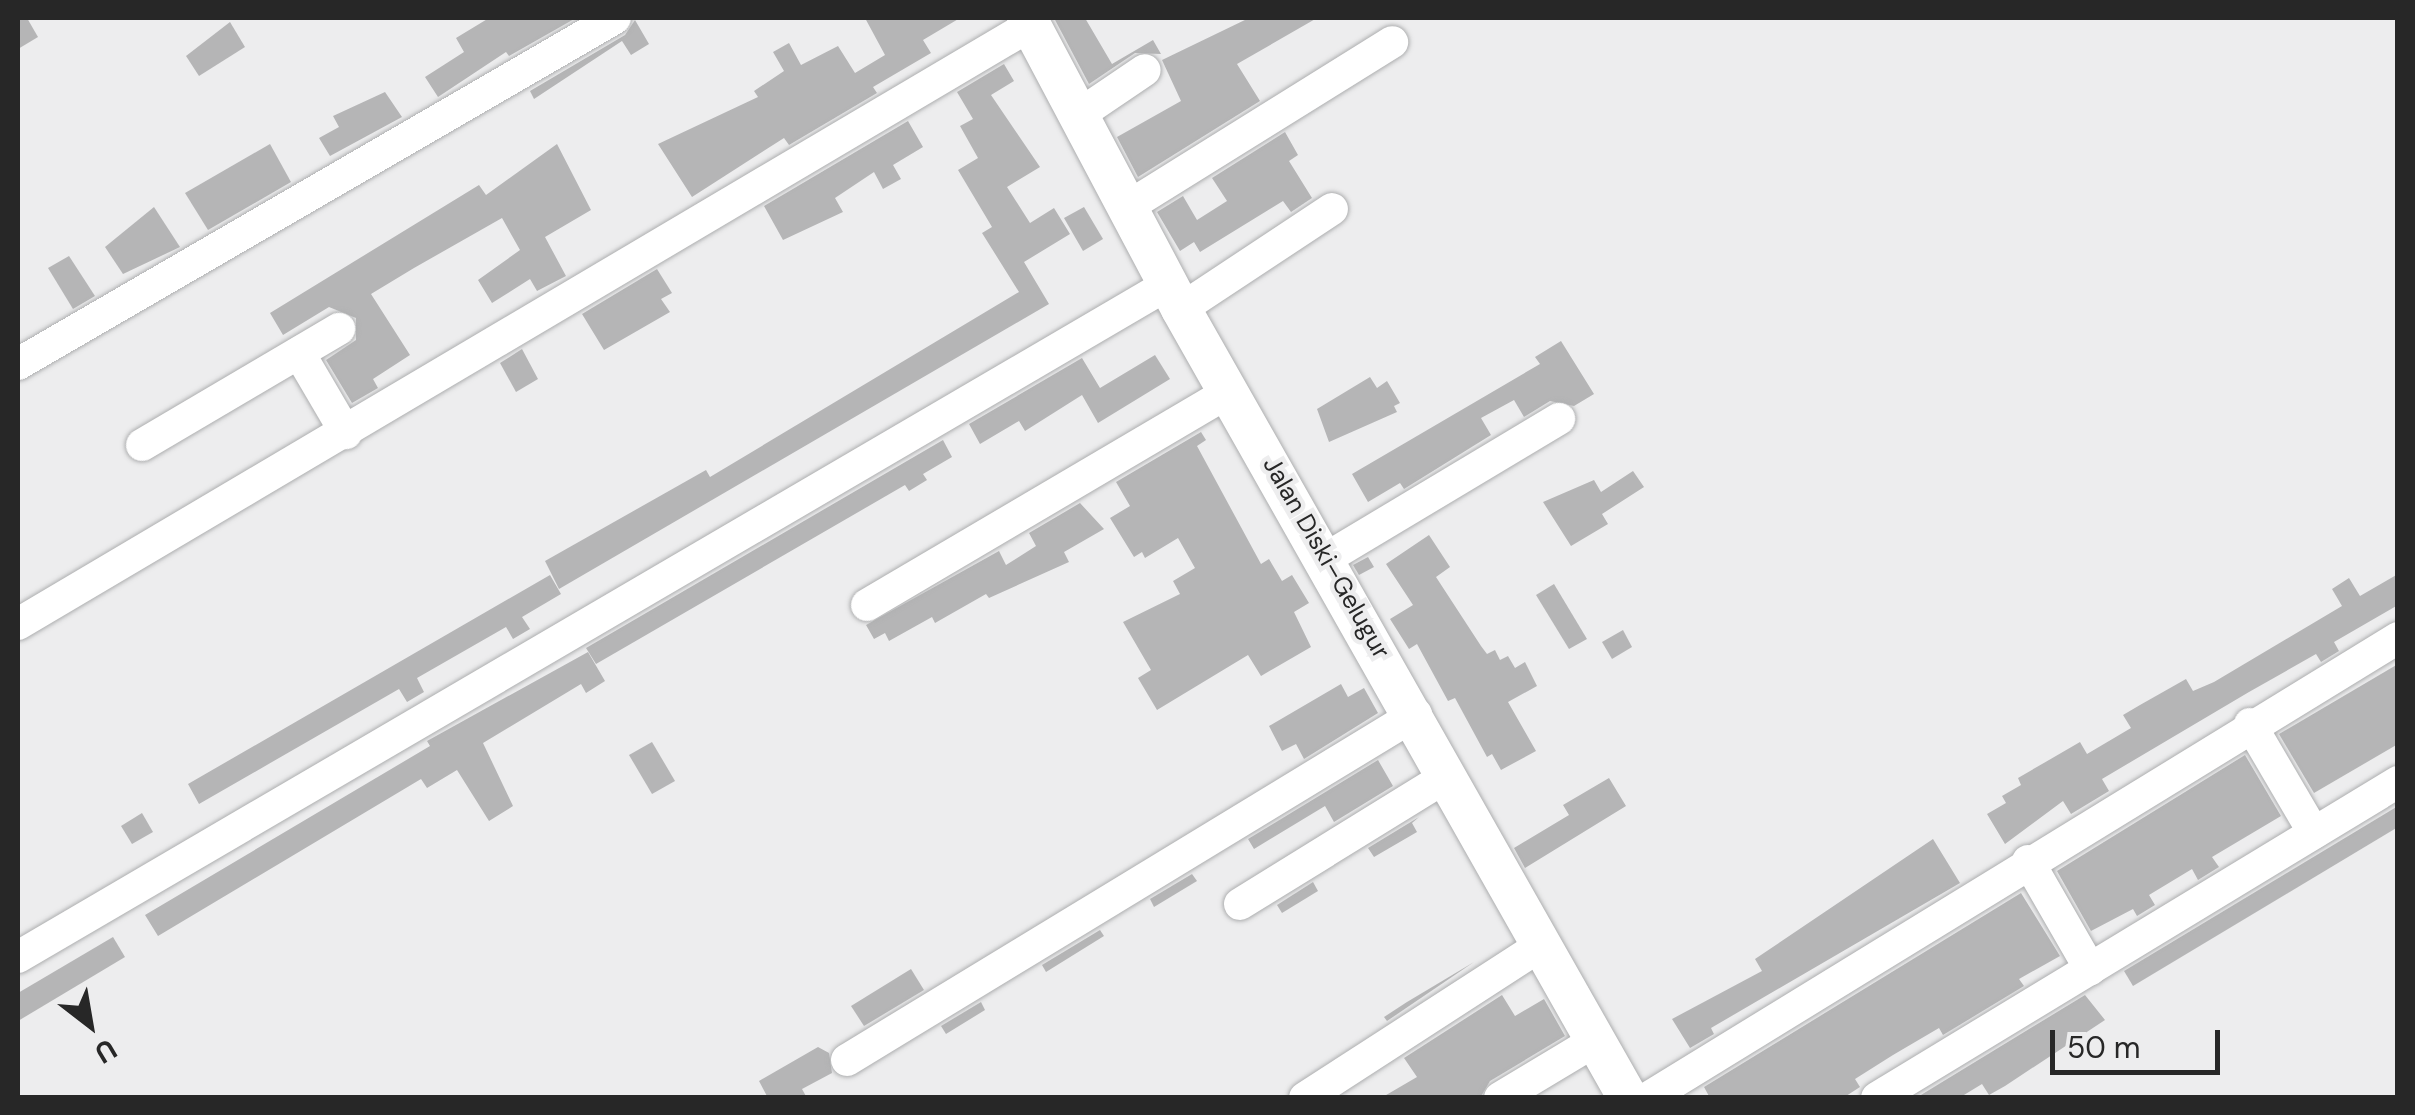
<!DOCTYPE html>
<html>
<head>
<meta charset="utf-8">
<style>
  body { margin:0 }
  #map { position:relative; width:2415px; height:1115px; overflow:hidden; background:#ededee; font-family:"DM Sans",sans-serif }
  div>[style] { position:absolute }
  .building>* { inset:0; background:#b5b5b6 }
  .roads { filter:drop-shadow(0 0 2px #adaeaf) drop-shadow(0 0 2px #adaeaf) }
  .minor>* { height:32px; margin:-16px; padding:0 16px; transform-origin:16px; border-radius:16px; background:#fff }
  .major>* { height:40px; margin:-20px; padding:0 20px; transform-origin:20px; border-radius:20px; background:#fff }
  span { translate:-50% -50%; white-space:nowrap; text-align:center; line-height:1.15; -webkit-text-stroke:9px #ededee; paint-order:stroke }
  .street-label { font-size:25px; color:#272727 }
  .frame { position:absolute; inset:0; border:20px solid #272727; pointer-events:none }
  .north { position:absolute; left:40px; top:975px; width:100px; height:100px; -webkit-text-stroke:8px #ededee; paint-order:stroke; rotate:149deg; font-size:28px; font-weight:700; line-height:40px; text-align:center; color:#272727 }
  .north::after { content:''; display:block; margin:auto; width:35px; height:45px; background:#272727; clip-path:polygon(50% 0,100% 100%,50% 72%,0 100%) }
  .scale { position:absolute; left:2050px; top:1030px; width:170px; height:45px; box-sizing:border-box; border:5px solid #272727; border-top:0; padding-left:12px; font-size:30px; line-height:35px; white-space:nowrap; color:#272727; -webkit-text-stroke:8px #ededee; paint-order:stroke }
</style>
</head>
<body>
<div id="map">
  <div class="building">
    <div style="clip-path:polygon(18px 18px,27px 18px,38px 37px,18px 49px)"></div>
    <div style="clip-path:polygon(489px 18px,576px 18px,509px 56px,506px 52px,438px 97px,425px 77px,464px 52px,456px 38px)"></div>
    <div style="clip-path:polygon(865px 18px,960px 18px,923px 40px,931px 53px,873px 87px,877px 93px,789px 145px,784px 138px,692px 197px,658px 144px,758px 97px,754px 91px,784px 71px,773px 52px,789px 43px,801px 65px,838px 46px,855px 73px,885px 55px)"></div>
    <div style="clip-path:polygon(1054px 18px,1085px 18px,1112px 64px,1153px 40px,1161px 54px,1135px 53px,1089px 84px)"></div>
    <div style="clip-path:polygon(1249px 18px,1317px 18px,1237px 64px,1260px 101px,1138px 177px,1117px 137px,1181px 101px,1162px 60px)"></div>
    <div style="clip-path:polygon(635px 20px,649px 44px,631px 55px,622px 41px,534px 99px,530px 91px,625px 35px)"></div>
    <div style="clip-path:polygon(230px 22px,245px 47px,199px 76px,186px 56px)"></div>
    <div style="clip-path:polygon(1004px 64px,1014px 81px,991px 95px,1040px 167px,1007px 187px,1030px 223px,1054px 208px,1070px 234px,1024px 262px,1049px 304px,559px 589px,545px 561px,706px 470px,710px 477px,1019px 292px,982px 233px,992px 227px,958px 170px,978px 158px,960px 126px,973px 119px,957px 92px)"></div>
    <div style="clip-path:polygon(385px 92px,402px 117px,330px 156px,319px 138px,339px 127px,333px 116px)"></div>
    <div style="clip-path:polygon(908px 121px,923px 147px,893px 165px,901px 179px,883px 189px,874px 172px,835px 198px,843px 212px,783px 240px,764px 206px)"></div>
    <div style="clip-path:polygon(1285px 132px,1298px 155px,1289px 161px,1312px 198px,1291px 212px,1283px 201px,1200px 252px,1194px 242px,1180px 251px,1157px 212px,1183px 196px,1197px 220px,1227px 201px,1212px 178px)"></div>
    <div style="clip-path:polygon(270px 144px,291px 182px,208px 230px,185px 193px)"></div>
    <div style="clip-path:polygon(557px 144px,591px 210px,545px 237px,566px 276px,537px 291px,530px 279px,492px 303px,478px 280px,520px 250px,502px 218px,414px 268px,371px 294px,410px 355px,373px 379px,378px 388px,352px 403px,326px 360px,356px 340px,356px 318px,329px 307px,283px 335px,270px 313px,479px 185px,486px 195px)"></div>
    <div style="clip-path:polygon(154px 207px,180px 247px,123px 274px,105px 247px)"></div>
    <div style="clip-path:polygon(1084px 207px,1103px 239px,1083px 251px,1064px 218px)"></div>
    <div style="clip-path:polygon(69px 256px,95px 296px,73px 309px,48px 268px)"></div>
    <div style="clip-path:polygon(657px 269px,672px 293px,661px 299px,670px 312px,604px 350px,582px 314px)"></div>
    <div style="clip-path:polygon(1561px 341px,1594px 394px,1574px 406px,1550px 401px,1524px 417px,1514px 400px,1481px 418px,1491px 435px,1404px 489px,1400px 483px,1368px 502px,1352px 474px,1540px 364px,1535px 357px)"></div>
    <div style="clip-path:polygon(522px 349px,538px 379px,516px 392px,500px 363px)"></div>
    <div style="clip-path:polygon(1155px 355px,1170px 379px,1098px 423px,1082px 395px,1025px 431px,1019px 421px,980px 444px,969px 424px,1082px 358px,1100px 388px)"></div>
    <div style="clip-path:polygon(1370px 377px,1377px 388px,1387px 381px,1400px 403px,1394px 406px,1397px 412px,1329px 442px,1317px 409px)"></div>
    <div style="clip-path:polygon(1201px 432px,1206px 440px,1197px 446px,1261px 564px,1269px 559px,1282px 581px,1292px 575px,1309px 603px,1294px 612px,1311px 647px,1261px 676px,1248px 655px,1157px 710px,1138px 678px,1151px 670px,1123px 622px,1180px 594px,1173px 581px,1195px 568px,1178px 538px,1145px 558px,1142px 552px,1134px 557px,1110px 518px,1130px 506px,1116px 482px)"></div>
    <div style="clip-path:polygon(943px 440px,952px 457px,923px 474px,927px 480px,909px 491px,905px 485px,596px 664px,586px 648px)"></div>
    <div style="clip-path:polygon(1633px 471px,1644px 487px,1602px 514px,1608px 524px,1571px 546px,1543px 502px,1594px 480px,1601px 492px)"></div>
    <div style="clip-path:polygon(1080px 503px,1104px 529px,1064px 552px,1069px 562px,989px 598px,986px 594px,935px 623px,932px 617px,889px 641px,885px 633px,874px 639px,866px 625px,999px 551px,1006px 565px,1036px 546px,1029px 533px)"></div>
    <div style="clip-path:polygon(1429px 535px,1450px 567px,1436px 577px,1481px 646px,1487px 654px,1495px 650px,1500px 660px,1508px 656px,1515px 668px,1525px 662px,1537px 686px,1508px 702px,1536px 751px,1501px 770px,1492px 754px,1487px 757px,1455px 698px,1448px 701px,1417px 644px,1409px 649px,1390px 619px,1413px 605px,1386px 564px)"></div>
    <div style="clip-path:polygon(1368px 557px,1374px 567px,1359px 575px,1353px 565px)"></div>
    <div style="clip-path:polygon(2398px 574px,2398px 605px,2334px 642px,2339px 651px,2321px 662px,2316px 654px,2249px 692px,2102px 779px,2109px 791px,2071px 814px,2063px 801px,2005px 844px,1987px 814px,2006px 803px,2002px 796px,2021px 785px,2018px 778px,2080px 742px,2087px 754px,2131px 728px,2123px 715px,2140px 705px,2186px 679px,2193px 691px,2214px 682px,2342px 606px,2332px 589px,2349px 578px,2360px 596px)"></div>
    <div style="clip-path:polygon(550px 575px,561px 594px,522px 617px,530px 629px,513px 639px,506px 627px,417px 678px,424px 692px,407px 702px,399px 689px,199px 804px,188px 784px)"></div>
    <div style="clip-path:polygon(1554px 584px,1587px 639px,1569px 649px,1536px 595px)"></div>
    <div style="clip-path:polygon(1623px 630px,1632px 647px,1612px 659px,1602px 642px)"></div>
    <div style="clip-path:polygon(588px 652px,605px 681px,586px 693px,581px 684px,483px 743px,513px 806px,489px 821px,457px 770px,427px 788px,421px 779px,158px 936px,145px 915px,430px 746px,427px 741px)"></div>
    <div style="clip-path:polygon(2398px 664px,2398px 744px,2314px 793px,2279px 734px)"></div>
    <div style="clip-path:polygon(1341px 684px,1348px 697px,1364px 688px,1378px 713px,1304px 759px,1296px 744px,1282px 751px,1269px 726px)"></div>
    <div style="clip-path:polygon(652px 742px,675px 781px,652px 794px,629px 755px)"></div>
    <div style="clip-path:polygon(2245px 755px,2281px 816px,2212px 857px,2219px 867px,2198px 880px,2192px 869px,2149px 895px,2155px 905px,2137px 916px,2133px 909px,2091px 931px,2057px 871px)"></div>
    <div style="clip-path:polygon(1378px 760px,1393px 786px,1334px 822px,1325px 806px,1254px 849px,1248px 839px)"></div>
    <div style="clip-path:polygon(1609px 778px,1626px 806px,1525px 868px,1514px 848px,1569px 815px,1563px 805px)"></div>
    <div style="clip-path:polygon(2398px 806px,2398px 827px,2133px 986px,2124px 971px)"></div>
    <div style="clip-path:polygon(142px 813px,153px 832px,132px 844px,121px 826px)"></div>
    <div style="clip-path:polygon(1419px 817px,1412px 823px,1417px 832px,1374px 857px,1368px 848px)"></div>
    <div style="clip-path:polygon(1933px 839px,1960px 883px,1711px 1028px,1714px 1034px,1690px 1048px,1672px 1019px,1762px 971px,1755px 959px)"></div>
    <div style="clip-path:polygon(1192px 874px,1197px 881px,1154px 907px,1150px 899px)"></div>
    <div style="clip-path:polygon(1313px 882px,1318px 891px,1282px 913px,1277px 905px)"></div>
    <div style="clip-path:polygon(2021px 893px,2060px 956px,2019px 979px,2024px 986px,1943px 1035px,1939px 1028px,1893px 1055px,1855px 1079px,1860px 1087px,1843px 1098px,1710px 1098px,1704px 1087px)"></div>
    <div style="clip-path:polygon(1100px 930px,1104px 936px,1046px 972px,1042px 965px)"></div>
    <div style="clip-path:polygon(113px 937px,125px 957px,18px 1021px,18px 993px)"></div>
    <div style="clip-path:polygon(1474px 962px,1387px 1021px,1384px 1017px,1407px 1002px)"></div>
    <div style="clip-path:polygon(911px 969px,924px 990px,864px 1026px,851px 1006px)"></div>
    <div style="clip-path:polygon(1502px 995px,1515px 1016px,1544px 999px,1565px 1036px,1490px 1081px,1480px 1098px,1381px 1098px,1417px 1077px,1404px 1058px)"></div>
    <div style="clip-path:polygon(2085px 995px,2105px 1020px,2005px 1086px,1989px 1095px,1982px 1084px,1959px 1098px,1916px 1098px)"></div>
    <div style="clip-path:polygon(981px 1002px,985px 1010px,946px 1034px,941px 1026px)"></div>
    <div style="clip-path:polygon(818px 1047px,829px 1053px,832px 1073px,802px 1089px,807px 1098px,768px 1098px,759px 1081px)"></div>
  </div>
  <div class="roads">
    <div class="minor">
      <div style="left:1080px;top:114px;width:78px;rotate:-34.1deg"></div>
      <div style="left:1129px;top:206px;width:310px;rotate:-31.9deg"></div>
      <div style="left:1181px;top:309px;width:181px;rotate:-33.5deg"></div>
      <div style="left:299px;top:353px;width:93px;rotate:59.6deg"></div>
      <div style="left:18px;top:364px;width:690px;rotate:-30.1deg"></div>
      <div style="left:142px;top:445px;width:229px;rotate:-30.5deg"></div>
      <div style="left:1325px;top:559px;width:273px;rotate:-30.9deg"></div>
      <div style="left:867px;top:605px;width:420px;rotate:-30.5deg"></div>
      <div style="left:18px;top:624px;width:1177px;rotate:-30.6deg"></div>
      <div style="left:2250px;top:724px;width:126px;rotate:59.6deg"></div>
      <div style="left:2028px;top:861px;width:125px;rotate:60.1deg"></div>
      <div style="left:1240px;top:904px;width:243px;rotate:-31.7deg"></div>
      <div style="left:18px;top:957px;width:1333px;rotate:-30.32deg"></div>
      <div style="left:847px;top:1060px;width:666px;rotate:-31.3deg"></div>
      <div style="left:1305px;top:1098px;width:280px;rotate:-32.9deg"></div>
      <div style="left:1500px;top:1098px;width:111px;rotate:-31deg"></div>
      <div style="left:1648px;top:1098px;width:880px;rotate:-31.52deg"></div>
      <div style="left:1877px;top:1098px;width:609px;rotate:-31.24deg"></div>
    </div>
    <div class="major">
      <div style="left:1027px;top:18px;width:329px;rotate:62.1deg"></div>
      <div style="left:1181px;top:309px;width:907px;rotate:60.47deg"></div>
    </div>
  </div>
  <div class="street-label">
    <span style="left:1326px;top:558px;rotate:60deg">Jalan Diski–Gelugur</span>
  </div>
  <div class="frame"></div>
  <div class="north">U</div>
  <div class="scale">50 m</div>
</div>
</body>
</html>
